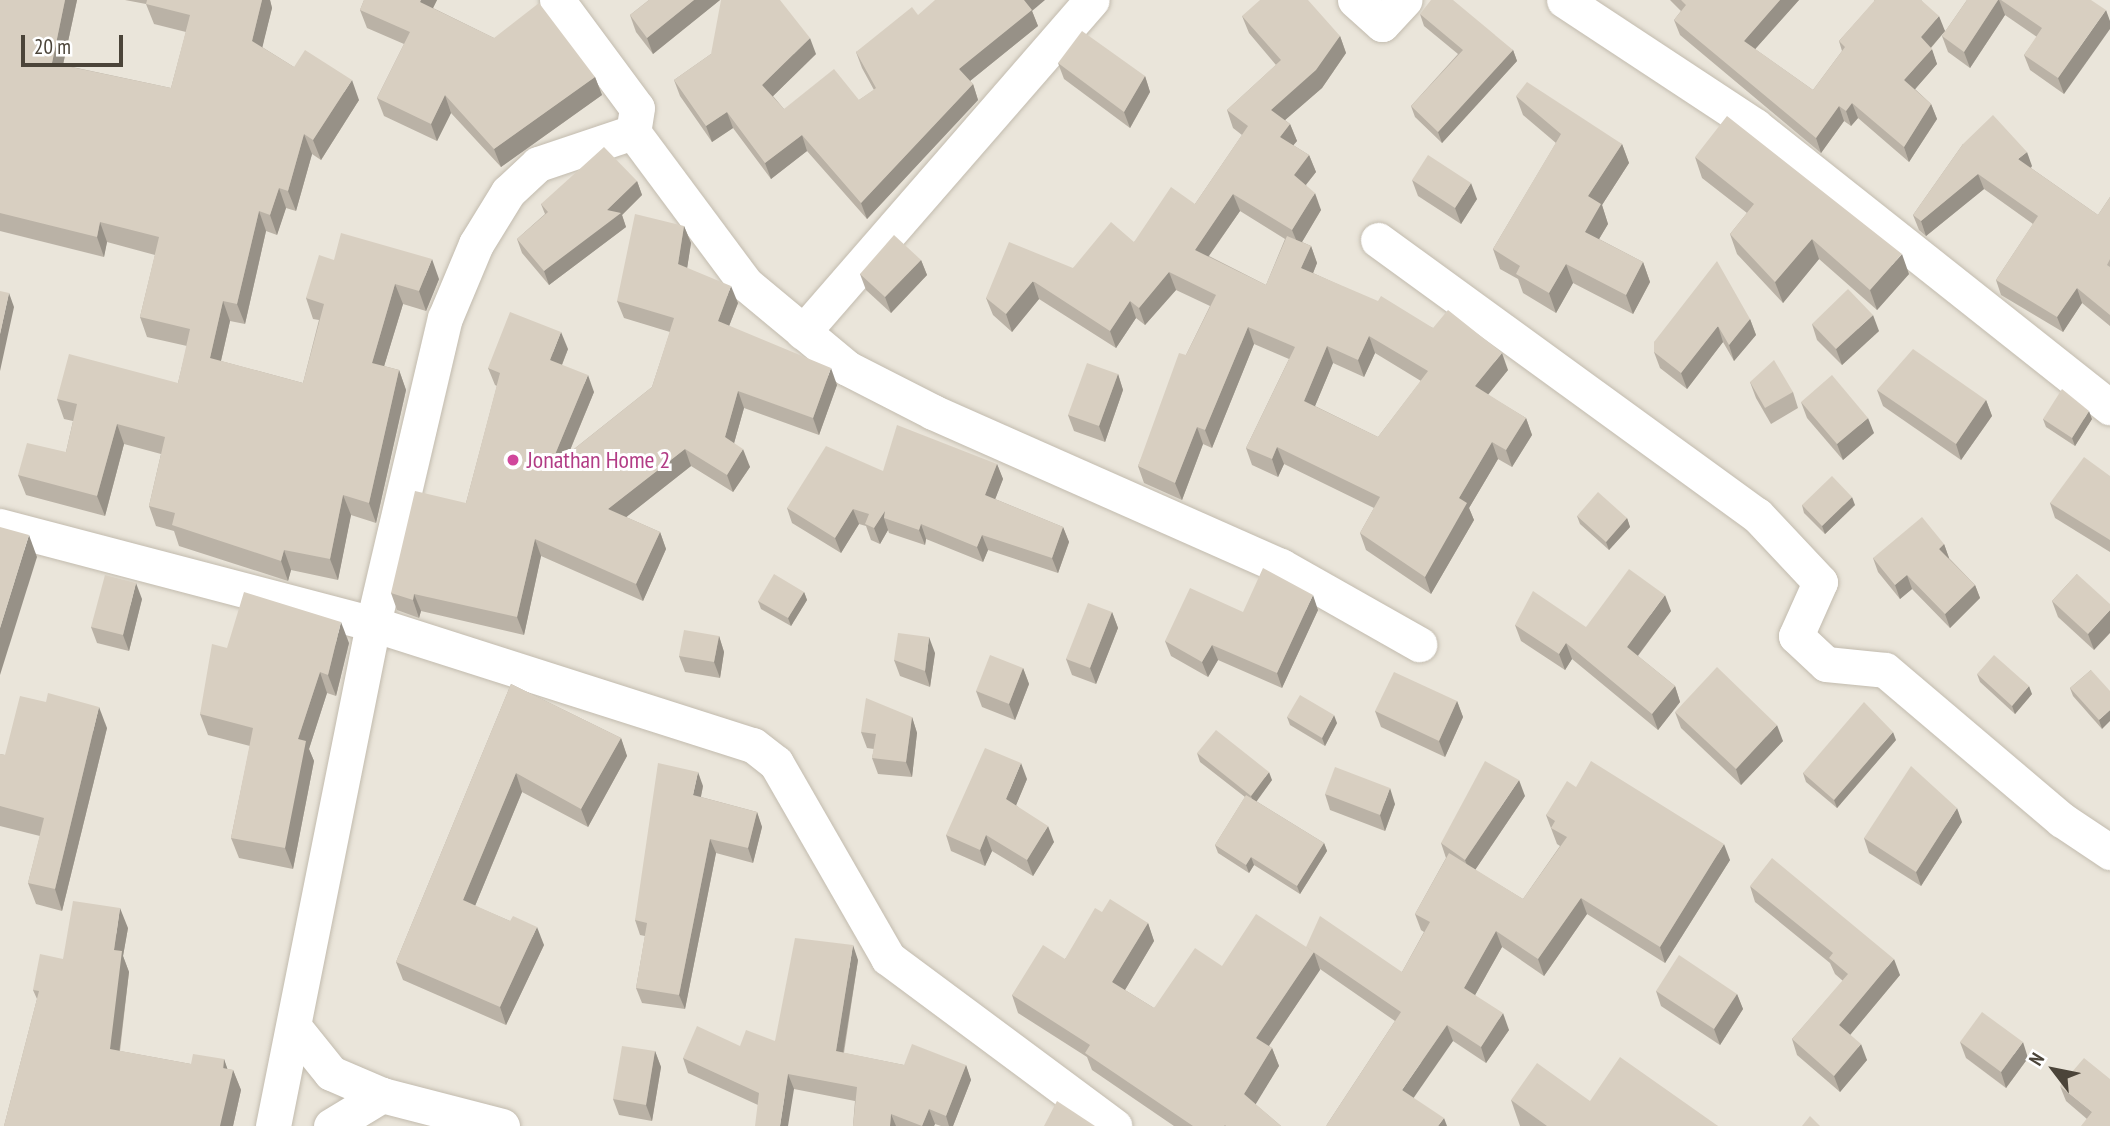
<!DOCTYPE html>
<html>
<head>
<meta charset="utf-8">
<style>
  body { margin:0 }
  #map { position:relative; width:2110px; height:1126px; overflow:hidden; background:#f6f3ec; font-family:"PT Sans Narrow",sans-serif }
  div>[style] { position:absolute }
  .residential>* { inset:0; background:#eae5da }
  .roads { filter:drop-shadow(0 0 2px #c2bbae) drop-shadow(0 0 2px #c2bbae) }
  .street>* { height:35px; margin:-17.5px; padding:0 17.5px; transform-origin:17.5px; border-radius:17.5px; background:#fff }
  .wall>* { inset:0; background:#bab2a6 }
  .shaded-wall>* { inset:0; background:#979187 }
  .building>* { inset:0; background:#d8cfc1 }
  .dots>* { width:19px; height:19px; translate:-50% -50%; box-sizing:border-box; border:4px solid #fff; border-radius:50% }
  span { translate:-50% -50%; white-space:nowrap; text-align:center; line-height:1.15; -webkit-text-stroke:6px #fff; paint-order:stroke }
  .hotel-label { font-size:24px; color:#b23c85 }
  .left { translate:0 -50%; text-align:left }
  .north { position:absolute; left:2019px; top:1035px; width:70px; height:70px; -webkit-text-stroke:5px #fff; paint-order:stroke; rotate:302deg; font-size:19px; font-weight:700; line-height:28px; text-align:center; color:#4b4439 }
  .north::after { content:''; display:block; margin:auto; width:24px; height:32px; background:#4b4439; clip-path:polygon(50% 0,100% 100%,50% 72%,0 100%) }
  .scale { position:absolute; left:21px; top:35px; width:102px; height:32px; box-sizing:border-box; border:4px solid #4b4439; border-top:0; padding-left:9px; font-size:21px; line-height:24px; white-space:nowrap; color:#4b4439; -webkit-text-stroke:5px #fff; paint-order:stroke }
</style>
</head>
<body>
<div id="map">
  <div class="residential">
    <div style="clip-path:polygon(0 0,2110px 0,2110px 1126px,0 1126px)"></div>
  </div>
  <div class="roads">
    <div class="street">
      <div style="left:557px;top:0;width:134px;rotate:53.5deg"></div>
      <div style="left:637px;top:108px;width:24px;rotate:99deg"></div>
      <div style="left:633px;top:132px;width:189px;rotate:53.4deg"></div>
      <div style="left:746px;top:284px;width:131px;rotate:39.7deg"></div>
      <div style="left:847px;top:368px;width:97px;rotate:27.1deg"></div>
      <div style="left:933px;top:412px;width:381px;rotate:23.9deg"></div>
      <div style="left:1281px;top:566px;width:159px;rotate:29.5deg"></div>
      <div style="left:1355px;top:0;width:36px;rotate:42deg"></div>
      <div style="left:1382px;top:24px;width:33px;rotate:-47deg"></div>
      <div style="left:1564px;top:0;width:229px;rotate:33.4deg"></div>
      <div style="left:1755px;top:126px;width:453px;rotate:38.4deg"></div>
      <div style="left:1378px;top:240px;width:468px;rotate:36deg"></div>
      <div style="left:1757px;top:515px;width:92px;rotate:46.8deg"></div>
      <div style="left:1820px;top:582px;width:59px;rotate:114deg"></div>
      <div style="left:1796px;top:636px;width:41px;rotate:43deg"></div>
      <div style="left:1826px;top:664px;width:59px;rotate:5.8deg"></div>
      <div style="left:1885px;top:670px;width:232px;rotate:40.3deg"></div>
      <div style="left:2062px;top:820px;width:58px;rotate:33.7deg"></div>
      <div style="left:803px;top:332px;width:440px;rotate:-49deg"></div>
      <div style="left:0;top:526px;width:386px;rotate:14.7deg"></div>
      <div style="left:373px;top:624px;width:399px;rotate:17.7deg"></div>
      <div style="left:753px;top:745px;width:29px;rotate:38deg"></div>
      <div style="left:776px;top:763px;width:225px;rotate:60.1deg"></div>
      <div style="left:888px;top:958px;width:282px;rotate:36.6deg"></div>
      <div style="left:294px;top:1027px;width:59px;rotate:51.2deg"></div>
      <div style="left:331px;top:1073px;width:56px;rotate:23.3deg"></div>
      <div style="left:382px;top:1095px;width:124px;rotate:14.5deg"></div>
      <div style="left:273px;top:1126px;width:512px;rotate:-78.73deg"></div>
      <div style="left:373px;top:624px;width:314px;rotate:-76.8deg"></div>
      <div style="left:445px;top:318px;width:80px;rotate:-67.3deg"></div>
      <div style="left:476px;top:244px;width:61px;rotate:-58.4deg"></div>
      <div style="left:508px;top:192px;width:41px;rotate:-43deg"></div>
      <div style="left:538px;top:164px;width:100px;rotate:-18.6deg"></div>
      <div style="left:331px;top:1126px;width:60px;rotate:-31.3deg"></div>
    </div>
  </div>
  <div class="wall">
    <div style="clip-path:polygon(0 0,77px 0,63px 65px,171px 88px,186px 32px,154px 24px,146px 4px,125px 0,270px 0,272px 8px,262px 47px,294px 67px,359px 100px,321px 160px,312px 154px,296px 211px,286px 208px,277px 235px,266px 231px,245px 324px,230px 321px,221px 361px,303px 383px,319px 320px,313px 319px,306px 298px,334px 260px,439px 279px,426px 311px,403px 304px,384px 366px,399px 370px,406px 390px,376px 523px,351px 515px,338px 580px,291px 570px,288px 581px,179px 546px,174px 531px,156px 526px,149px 506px,161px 454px,124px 444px,105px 516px,26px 495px,18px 475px,66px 452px,73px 421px,64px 419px,57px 399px,178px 383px,187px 346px,147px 337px,140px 317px,155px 255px,107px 242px,104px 257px,0 231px)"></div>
    <div style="clip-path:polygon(364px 0,437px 0,433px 8px,494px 38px,595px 77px,602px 95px,501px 167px,451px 113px,437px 141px,384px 116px,377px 98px,404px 44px,367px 28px,360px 10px)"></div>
    <div style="clip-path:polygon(649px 0,720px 0,653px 54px,636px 32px,630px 15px)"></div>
    <div style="clip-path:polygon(1670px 0,1799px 0,1755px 49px,1813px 90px,1842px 51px,1839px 41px,1875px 1px,1874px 0,1921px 0,1945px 31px,1931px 48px,1937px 64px,1915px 89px,1931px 104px,1937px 119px,1909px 162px,1858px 118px,1851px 126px,1844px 121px,1821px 153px,1680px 35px,1674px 20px,1681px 11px)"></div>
    <div style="clip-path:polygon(1967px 0,2091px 0,2064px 94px,2030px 70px,2024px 55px,2037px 37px,2005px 15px,1970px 68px,1948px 52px,1942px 36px)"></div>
    <div style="clip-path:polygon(1032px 11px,1038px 26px,970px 81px,973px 84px,978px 100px,867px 219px,807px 151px,771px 179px,733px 128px,712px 142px,680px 96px,674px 80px,711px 54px,816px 54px,773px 96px,784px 109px,859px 100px,874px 90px,862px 68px,856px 52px,918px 15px)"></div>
    <div style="clip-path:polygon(1420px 14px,1513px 50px,1517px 61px,1442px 143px,1415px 117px,1411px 106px,1458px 54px,1424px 26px)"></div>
    <div style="clip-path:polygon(evenodd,1242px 16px,1340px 36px,1346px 53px,1322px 88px,1285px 120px,1290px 124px,1297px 141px,1293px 145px,1309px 155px,1316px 172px,1306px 185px,1321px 210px,1302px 242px,1311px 246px,1317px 263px,1313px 273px,1433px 328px,1508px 370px,1488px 395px,1526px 418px,1532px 435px,1512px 467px,1498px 459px,1469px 508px,1474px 520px,1431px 594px,1366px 550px,1360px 533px,1374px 508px,1284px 464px,1278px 477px,1252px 465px,1246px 448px,1289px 359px,1254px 344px,1212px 448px,1203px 444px,1182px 500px,1144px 483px,1138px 466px,1186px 355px,1210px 306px,1176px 290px,1145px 325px,1136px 318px,1116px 348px,1039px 299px,1012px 332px,993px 315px,986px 298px,1073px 268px,1134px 242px,1195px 204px,1242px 135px,1233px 128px,1227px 110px,1276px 65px,1249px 33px,1242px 16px,1240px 211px,1285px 239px,1266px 285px,1209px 256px,1240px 211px,1242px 16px,1375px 353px,1421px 381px,1378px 437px,1315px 406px,1333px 363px,1364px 377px,1375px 353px)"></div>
    <div style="clip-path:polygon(1058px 63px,1145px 76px,1150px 92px,1130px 128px,1064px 79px)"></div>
    <div style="clip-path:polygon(1516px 96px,1622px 144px,1629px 163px,1602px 205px,1608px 224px,1599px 239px,1643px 262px,1650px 282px,1633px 314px,1573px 283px,1556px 313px,1523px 293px,1518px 279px,1500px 269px,1493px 249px,1556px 143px,1523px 115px)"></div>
    <div style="clip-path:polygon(1963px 144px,2032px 166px,2031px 168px,2098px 215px,2110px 197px,2110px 326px,2082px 303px,2063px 332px,2001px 295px,1996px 280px,2033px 224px,1984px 189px,1926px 236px,1919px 230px,1913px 215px)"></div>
    <div style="clip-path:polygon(1695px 157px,1909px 274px,1877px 310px,1819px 259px,1783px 303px,1737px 254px,1730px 234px,1747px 213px,1702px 178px)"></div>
    <div style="clip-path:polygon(1412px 180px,1477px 199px,1461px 224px,1418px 196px)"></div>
    <div style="clip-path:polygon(637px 181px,642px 195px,622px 215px,626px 227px,549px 285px,522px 253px,517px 239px,545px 214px,541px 204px)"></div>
    <div style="clip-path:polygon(684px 226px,691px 243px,687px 268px,738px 303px,729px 326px,837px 385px,819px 435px,744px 408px,734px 443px,750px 467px,733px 492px,691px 466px,626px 517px,660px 532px,666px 549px,643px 601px,541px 556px,524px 635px,421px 611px,419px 618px,397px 610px,391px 593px,466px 503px,497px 386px,495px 385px,488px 368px,568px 349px,562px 365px,594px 392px,569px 453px,652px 387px,670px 332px,624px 318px,617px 301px)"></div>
    <div style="clip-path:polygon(921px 260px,927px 275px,891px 313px,866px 290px,860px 274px)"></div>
    <div style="clip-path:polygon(1750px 319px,1756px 335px,1734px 361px,1723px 342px,1687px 389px,1660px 368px,1654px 352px,1654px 342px)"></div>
    <div style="clip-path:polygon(1812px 324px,1879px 331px,1842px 365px,1817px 340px)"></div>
    <div style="clip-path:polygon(1118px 374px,1123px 390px,1105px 442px,1074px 431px,1068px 415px)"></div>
    <div style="clip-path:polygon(1750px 382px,1793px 392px,1798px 408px,1771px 424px,1756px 398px)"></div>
    <div style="clip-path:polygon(1877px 390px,1986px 400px,1992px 416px,1961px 460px,1883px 406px)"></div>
    <div style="clip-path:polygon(1801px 402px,1874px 433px,1843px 460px,1807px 418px)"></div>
    <div style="clip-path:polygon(2043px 419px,2092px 419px,2075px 446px,2046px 427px)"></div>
    <div style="clip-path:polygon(997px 464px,1003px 479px,995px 499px,1063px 527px,1069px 542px,1058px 573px,988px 550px,983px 562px,926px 539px,925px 545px,889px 533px,888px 530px,880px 544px,871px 540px,866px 526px,859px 524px,841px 553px,792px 523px,787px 508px,883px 471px)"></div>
    <div style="clip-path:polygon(2110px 476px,2110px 552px,2055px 518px,2050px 503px)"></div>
    <div style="clip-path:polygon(1802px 505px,1855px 505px,1825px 534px,1804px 513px)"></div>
    <div style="clip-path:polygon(1577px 516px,1627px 518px,1630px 527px,1609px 550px,1580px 524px)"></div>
    <div style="clip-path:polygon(1944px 544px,1949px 558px,1975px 585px,1980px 598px,1950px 628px,1912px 589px,1900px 599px,1878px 572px,1873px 558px)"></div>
    <div style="clip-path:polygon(2077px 574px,2094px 650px,2058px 617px,2052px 601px)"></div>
    <div style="clip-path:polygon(804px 592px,807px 600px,791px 626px,761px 609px,758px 601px)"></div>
    <div style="clip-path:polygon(142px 599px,129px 651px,97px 643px,91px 627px)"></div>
    <div style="clip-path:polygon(1318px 610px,1282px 688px,1218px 660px,1208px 677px,1171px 656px,1165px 641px,1243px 612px)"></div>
    <div style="clip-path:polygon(1671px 611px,1638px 656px,1675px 686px,1680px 702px,1658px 730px,1572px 659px,1565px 670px,1521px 641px,1515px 625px,1586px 627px)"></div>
    <div style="clip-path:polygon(1112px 612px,1118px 628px,1096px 684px,1072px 675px,1066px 659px)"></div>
    <div style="clip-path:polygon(719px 636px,724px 652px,720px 678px,685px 672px,679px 656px)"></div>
    <div style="clip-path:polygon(349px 643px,336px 696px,327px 693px,309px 749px,314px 761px,293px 869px,239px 858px,231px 838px,250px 746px,208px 735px,200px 714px,227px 648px)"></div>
    <div style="clip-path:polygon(935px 653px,930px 687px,900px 676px,894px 660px)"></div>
    <div style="clip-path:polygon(1023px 668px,1029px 684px,1015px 720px,982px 707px,976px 691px)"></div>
    <div style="clip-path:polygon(2091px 670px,2102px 729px,2073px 696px,2070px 688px)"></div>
    <div style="clip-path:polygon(1977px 674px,2032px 694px,2015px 714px,1980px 682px)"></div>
    <div style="clip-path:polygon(511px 684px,621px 738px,627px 756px,588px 827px,522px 792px,475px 906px,510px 921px,544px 945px,506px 1025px,403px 980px,396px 962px)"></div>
    <div style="clip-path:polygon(1457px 701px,1463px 717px,1445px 757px,1381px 727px,1375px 711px)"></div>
    <div style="clip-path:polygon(1675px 712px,1783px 741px,1741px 785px,1681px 728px)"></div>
    <div style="clip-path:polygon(912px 717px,917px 733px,912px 777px,878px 774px,872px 758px,874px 749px,867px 748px,861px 732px)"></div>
    <div style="clip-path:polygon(1287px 717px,1337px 723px,1325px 746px,1290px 725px)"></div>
    <div style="clip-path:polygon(107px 728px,62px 911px,36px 904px,28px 883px,40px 836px,0 826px,0 754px,5px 755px)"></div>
    <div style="clip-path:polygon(1896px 740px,1837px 808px,1806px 782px,1803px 773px)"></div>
    <div style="clip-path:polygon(1197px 753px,1272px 780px,1256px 801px,1324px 843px,1327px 851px,1300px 894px,1254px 865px,1249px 873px,1218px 853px,1215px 845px,1245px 797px,1200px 762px)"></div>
    <div style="clip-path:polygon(1027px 779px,1016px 805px,1054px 842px,1033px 876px,992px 851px,985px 866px,951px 851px,946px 835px)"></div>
    <div style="clip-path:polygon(703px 786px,701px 797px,757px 812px,762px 827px,753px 863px,716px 853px,685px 1009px,642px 1003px,636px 988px,645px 936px,640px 935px,635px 920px)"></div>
    <div style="clip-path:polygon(1576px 787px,1730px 860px,1665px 963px,1587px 914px,1544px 976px,1502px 947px,1475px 995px,1509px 1030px,1486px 1063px,1453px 1041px,1326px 1126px,1395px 1021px,1320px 969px,1269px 1046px,1272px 1048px,1279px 1066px,1255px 1104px,1281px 1126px,1174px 1126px,1092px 1070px,1087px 1057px,1018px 1013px,1012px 995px,1065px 959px,1102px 912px,1148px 923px,1154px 941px,1125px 990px,1154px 1008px,1222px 966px,1306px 947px,1402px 972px,1424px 932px,1421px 930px,1415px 914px,1446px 858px,1441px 843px,1525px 796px,1475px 870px,1523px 899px,1560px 846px,1557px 844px,1546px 815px)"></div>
    <div style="clip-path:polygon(1325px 794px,1395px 804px,1385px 831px,1330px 810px)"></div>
    <div style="clip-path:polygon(1962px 822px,1921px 886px,1869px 853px,1864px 838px)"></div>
    <div style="clip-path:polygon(1750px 886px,1900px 975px,1850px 1035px,1867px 1060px,1840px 1092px,1797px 1055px,1792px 1039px,1843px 981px,1835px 974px,1830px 963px,1755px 902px)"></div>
    <div style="clip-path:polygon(128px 928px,123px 956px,129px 972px,120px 1051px,191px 1064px,224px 1059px,227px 1069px,233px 1070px,241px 1090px,233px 1126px,4px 1126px,37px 999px,33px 990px,63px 959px)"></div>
    <div style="clip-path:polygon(858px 960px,844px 1053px,904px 1065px,966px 1065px,971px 1080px,953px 1126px,941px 1126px,935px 1124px,934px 1126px,853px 1126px,855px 1101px,794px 1089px,758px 1105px,688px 1073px,683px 1058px,740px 1046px,775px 1041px)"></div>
    <div style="clip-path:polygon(1656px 991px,1737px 994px,1743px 1009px,1720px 1045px,1661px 1006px)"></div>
    <div style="clip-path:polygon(1960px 1042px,2028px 1058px,2006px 1088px,1966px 1058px)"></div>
    <div style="clip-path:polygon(655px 1051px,661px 1067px,652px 1121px,619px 1115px,613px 1099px)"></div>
    <div style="clip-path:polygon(2060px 1086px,2110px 1126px,2087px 1119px,2066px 1101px)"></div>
    <div style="clip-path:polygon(1511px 1100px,1590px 1101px,1718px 1126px,1520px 1126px)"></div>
  </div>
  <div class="shaded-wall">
    <div style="clip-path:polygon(65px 0,77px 0,59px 83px,52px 63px)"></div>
    <div style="clip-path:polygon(262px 0,270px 0,272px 8px,259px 61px,252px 41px)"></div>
    <div style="clip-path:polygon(421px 0,437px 0,427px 20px,420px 2px)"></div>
    <div style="clip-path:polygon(694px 0,720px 0,653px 54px,647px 38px)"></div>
    <div style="clip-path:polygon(1023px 0,1045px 0,1032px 11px,1038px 26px,965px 85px,959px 69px)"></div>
    <div style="clip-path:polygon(1780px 0,1799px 0,1749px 56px,1744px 41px)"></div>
    <div style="clip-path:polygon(1998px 0,1999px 0,2005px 15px,1970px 68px,1964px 52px)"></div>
    <div style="clip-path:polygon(2106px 10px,2110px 21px,2110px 29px,2064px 94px,2058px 78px)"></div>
    <div style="clip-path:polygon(1939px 16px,1945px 31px,1927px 52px,1921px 37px)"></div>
    <div style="clip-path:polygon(1340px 36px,1346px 53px,1322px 88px,1277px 127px,1271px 110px)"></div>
    <div style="clip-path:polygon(810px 38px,816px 54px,768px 101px,762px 85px)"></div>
    <div style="clip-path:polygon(1932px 49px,1937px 64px,1910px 95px,1904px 80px)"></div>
    <div style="clip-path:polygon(1513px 50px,1517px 61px,1442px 143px,1438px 132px)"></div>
    <div style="clip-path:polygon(1145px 76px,1150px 92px,1130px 128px,1124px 112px)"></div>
    <div style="clip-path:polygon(595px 77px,602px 95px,501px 167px,494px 149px)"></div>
    <div style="clip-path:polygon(352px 80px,359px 100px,321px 160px,313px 140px)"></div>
    <div style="clip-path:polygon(973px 84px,978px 100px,867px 219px,861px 203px)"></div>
    <div style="clip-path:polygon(445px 95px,451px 113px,437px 141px,431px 124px)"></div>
    <div style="clip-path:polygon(1852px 103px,1858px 118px,1851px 126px,1846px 111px)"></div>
    <div style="clip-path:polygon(1931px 104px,1937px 119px,1909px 162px,1904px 147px)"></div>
    <div style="clip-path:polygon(1839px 106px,1844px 121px,1821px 153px,1816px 138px)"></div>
    <div style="clip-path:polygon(727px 112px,733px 128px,712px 142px,706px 126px)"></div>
    <div style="clip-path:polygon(1290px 124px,1297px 141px,1286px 154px,1280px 137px)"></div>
    <div style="clip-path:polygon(304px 134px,312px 154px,296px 211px,288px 191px)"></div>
    <div style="clip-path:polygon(802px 135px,807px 151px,771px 179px,765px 163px)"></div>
    <div style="clip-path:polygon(1622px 144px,1629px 163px,1602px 205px,1608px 224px,1592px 251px,1585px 232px,1588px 196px)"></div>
    <div style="clip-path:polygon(2027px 152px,2032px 166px,2024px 174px,2018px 159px)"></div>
    <div style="clip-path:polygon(1309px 155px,1316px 172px,1300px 192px,1294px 175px)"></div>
    <div style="clip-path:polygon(1978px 174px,1984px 189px,1926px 236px,1921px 221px)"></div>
    <div style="clip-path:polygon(637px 181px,642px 195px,622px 215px,626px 227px,549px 285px,544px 271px)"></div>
    <div style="clip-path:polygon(1471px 183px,1477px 199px,1461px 224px,1455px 208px)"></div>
    <div style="clip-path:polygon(279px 188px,286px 208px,277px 235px,270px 215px)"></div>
    <div style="clip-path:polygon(1315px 193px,1321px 210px,1299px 247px,1292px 230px)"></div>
    <div style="clip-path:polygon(1233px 194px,1240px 211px,1201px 267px,1195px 250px)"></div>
    <div style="clip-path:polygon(259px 211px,266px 231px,245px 324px,237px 304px)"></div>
    <div style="clip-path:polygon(100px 222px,107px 242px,104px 257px,97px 237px)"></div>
    <div style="clip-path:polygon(684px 226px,691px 243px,685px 282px,678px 264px)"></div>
    <div style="clip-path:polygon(1812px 239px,1819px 259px,1783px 303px,1775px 282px)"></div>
    <div style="clip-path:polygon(1311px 246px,1317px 263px,1308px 286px,1301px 268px)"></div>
    <div style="clip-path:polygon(1902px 254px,1909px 274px,1877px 310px,1870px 290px)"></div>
    <div style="clip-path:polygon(432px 259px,439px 279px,426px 311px,419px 291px)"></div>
    <div style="clip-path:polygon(921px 260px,927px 275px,891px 313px,885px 297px)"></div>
    <div style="clip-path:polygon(1643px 262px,1650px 282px,1633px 314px,1626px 295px)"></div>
    <div style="clip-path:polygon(1566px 264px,1573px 283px,1556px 313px,1549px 293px)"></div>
    <div style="clip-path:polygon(1169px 272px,1176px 290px,1145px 325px,1139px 308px)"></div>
    <div style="clip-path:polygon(1033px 281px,1039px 299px,1012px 332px,1006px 314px)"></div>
    <div style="clip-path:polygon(395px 284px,403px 304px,379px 383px,372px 363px)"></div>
    <div style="clip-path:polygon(731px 286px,738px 303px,724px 339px,718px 321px)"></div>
    <div style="clip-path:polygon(2077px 288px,2082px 303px,2063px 332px,2057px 317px)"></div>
    <div style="clip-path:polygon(9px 293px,14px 307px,0 371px,0 334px)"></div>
    <div style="clip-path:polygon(223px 301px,230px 321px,217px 378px,210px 358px)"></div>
    <div style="clip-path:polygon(1130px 301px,1136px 318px,1116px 348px,1110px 331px)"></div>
    <div style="clip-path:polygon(1873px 315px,1879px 331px,1842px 365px,1836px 349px)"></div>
    <div style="clip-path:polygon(1750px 319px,1756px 335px,1734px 361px,1729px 345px)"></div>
    <div style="clip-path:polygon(1718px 326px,1723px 342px,1687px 389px,1681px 373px)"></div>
    <div style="clip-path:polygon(1248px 327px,1254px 344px,1212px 448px,1205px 430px)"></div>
    <div style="clip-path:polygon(561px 332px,568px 349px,557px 377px,550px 360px)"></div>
    <div style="clip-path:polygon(1369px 336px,1375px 353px,1364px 377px,1358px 360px)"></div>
    <div style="clip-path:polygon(1327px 346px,1333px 363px,1310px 418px,1304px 401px)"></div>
    <div style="clip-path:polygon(1502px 353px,1508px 370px,1481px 403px,1475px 386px)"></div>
    <div style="clip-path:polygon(831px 368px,837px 385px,819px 435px,813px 418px)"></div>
    <div style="clip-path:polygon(399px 370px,406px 390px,376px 523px,369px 503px)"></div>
    <div style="clip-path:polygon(1118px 374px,1123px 390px,1105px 442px,1099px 426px)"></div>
    <div style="clip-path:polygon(588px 375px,594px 392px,555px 486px,549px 469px)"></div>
    <div style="clip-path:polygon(738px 391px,744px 408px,731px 454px,725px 437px)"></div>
    <div style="clip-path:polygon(1986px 400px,1992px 416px,1961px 460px,1956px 444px)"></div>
    <div style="clip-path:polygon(2089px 411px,2092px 419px,2075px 446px,2072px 438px)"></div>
    <div style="clip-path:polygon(1526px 418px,1532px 435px,1512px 467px,1506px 450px)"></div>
    <div style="clip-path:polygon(1868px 418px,1874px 433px,1843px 460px,1837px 444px)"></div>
    <div style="clip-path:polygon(117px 424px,124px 444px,105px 516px,97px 496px)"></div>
    <div style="clip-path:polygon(1197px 427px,1203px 444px,1182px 500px,1175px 483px)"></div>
    <div style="clip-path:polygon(1492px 442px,1498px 459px,1469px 508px,1474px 520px,1431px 594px,1425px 577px,1459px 498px)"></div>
    <div style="clip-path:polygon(1277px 447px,1284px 464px,1278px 477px,1272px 459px)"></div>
    <div style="clip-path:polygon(685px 449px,691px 466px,615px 526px,608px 509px)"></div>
    <div style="clip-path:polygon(743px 449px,750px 467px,733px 492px,727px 475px)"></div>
    <div style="clip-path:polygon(997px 464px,1003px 479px,991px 510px,985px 495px)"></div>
    <div style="clip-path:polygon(343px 495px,351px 515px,338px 580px,330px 559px)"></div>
    <div style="clip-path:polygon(1852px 497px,1855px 505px,1825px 534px,1822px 526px)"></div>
    <div style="clip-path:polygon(853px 509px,859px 524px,841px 553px,835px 538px)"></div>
    <div style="clip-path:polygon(885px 511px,884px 518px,888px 530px,880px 544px,874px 528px)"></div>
    <div style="clip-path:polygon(1627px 518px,1630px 527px,1609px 550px,1606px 542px)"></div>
    <div style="clip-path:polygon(921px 524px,926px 539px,925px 545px,919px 530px)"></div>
    <div style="clip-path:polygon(1063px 527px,1069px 542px,1058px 573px,1052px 558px)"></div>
    <div style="clip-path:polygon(660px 532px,666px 549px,643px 601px,636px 584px)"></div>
    <div style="clip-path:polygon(29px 535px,37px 557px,0 675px,0 628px)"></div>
    <div style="clip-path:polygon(982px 535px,988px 550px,983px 562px,977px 547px)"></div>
    <div style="clip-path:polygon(535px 539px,541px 556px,524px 635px,517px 617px)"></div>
    <div style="clip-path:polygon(1944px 544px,1949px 558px,1944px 562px,1939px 549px)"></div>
    <div style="clip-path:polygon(284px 550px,291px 570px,288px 581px,281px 561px)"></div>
    <div style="clip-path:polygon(1907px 575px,1912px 589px,1900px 599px,1895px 585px)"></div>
    <div style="clip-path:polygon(136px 583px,142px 599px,129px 651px,123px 635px)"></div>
    <div style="clip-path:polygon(1975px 585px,1980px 598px,1950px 628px,1945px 614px)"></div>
    <div style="clip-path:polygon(804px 592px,807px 600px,791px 626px,788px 618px)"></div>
    <div style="clip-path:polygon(414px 594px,421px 611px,419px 618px,413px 600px)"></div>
    <div style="clip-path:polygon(1313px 595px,1318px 610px,1282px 688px,1277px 673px)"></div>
    <div style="clip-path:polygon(1665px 595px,1671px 611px,1633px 662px,1627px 647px)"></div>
    <div style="clip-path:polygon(2110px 610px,2110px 633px,2094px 650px,2088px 634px)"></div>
    <div style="clip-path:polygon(1112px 612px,1118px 628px,1096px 684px,1090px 668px)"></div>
    <div style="clip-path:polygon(341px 622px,349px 643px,336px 696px,328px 675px)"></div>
    <div style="clip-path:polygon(719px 636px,724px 652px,720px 678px,714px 662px)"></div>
    <div style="clip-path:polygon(929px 637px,935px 653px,930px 687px,925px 671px)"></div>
    <div style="clip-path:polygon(1566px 643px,1572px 659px,1565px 670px,1559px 654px)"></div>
    <div style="clip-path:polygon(1212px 645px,1218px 660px,1208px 677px,1202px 662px)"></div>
    <div style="clip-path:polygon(1023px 668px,1029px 684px,1015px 720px,1009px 704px)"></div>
    <div style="clip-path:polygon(320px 672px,327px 693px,309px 749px,314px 761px,293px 869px,285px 848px,298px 739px)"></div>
    <div style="clip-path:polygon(1675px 686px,1680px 702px,1658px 730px,1652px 714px)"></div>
    <div style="clip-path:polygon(2029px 686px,2032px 694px,2015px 714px,2012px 706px)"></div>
    <div style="clip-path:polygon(1457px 701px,1463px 717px,1445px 757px,1439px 741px)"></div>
    <div style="clip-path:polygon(99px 707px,107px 728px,62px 911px,55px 889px)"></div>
    <div style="clip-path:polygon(2110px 710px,2110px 721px,2102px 729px,2099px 720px)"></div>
    <div style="clip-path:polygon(1334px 715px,1337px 723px,1325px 746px,1322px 738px)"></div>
    <div style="clip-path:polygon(912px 717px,917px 733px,912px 777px,906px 762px)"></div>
    <div style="clip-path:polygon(1777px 725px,1783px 741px,1741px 785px,1736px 769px)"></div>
    <div style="clip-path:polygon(1893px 732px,1896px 740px,1837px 808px,1834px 800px)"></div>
    <div style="clip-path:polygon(621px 738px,627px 756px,588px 827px,581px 809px)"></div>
    <div style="clip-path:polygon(1021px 763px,1027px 779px,1012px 815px,1006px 799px)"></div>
    <div style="clip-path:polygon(698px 772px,703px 786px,698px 810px,693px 795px)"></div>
    <div style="clip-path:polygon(1269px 772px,1272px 780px,1254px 805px,1251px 796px)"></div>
    <div style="clip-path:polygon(516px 773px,522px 792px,470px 918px,463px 900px)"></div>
    <div style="clip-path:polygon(1519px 780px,1525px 796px,1471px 876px,1465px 860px)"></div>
    <div style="clip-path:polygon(1390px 788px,1395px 804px,1385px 831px,1380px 815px)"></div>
    <div style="clip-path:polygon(1957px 808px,1962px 822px,1921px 886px,1916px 872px)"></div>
    <div style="clip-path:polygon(757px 812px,762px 827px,753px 863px,748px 848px)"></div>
    <div style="clip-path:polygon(1048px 826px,1054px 842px,1033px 876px,1027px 860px)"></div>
    <div style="clip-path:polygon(986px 835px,992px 851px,985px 866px,980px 850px)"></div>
    <div style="clip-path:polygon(710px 839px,716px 853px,685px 1009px,679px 995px)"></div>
    <div style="clip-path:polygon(1324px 843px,1327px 851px,1300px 894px,1297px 886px)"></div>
    <div style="clip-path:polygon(1724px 844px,1730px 860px,1665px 963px,1660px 947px)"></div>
    <div style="clip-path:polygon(1251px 857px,1254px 865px,1249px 873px,1246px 865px)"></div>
    <div style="clip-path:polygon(1581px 898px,1587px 914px,1544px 976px,1538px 959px)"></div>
    <div style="clip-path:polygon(120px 908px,128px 928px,123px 956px,129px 972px,117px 1070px,110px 1049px,114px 950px)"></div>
    <div style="clip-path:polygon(1148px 923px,1154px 941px,1119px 1000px,1112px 982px)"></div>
    <div style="clip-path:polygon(537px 927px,544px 945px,506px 1025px,500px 1007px)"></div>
    <div style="clip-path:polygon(1496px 931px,1502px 947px,1470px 1004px,1464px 988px)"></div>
    <div style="clip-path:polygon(853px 945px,858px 960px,841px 1066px,836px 1051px)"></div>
    <div style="clip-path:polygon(1314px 952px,1320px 970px,1262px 1056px,1256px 1038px)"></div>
    <div style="clip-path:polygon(1894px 959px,1900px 975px,1845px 1041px,1839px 1025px)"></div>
    <div style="clip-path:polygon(1737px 994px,1743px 1009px,1720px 1045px,1714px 1029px)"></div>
    <div style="clip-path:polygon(1503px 1013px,1509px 1030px,1486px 1063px,1481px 1047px)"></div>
    <div style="clip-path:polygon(1447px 1025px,1453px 1041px,1408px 1106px,1402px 1090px)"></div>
    <div style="clip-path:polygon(2023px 1042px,2028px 1058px,2006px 1088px,2001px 1072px)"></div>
    <div style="clip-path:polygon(1861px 1044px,1867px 1060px,1840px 1092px,1834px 1076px)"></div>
    <div style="clip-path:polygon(1272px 1048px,1279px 1066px,1251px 1112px,1244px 1094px)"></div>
    <div style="clip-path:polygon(655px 1051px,661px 1067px,652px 1121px,646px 1105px)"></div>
    <div style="clip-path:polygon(224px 1059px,231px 1079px,233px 1070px,241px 1090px,233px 1126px,220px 1126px)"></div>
    <div style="clip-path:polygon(966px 1065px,971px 1080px,953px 1126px,949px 1126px,946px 1116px)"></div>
    <div style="clip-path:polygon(788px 1074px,794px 1089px,788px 1126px,780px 1126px)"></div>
    <div style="clip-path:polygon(929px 1109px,935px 1124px,934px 1126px,922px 1126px)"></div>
    <div style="clip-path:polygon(891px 1114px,896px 1126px,890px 1126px)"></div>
    <div style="clip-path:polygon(1444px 1118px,1447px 1126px,1438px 1126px)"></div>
  </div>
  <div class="building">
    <div style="clip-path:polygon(0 0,65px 0,52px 63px,171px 88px,190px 15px,146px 4px,147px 0,262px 0,252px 41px,294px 67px,305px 50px,352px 80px,313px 140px,304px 134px,288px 191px,279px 188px,270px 215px,259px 211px,237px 304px,223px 301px,210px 358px,303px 383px,324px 304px,306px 298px,319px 255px,334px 260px,341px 233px,432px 259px,419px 291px,395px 284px,372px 363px,399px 370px,369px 503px,343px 495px,330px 559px,284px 550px,281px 561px,172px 525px,175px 513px,149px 506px,165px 437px,117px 424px,97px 496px,18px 475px,27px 443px,66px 452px,77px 404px,57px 399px,69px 354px,178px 383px,190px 329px,140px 317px,159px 237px,100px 222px,97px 237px,0 213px)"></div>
    <div style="clip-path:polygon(364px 0,421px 0,420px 2px,494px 38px,539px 3px,595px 77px,494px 149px,445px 95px,431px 124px,377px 98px,410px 32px,360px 10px)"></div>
    <div style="clip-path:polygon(649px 0,694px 0,647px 38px,630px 15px)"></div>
    <div style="clip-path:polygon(721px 0,780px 0,810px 38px,762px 85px,784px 109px,834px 69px,859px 100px,876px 88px,856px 52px,912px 7px,918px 15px,935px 0,1024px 0,1032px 10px,959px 69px,973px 84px,861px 203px,802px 135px,765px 163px,727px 112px,706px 126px,674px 80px,711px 54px)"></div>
    <div style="clip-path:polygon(evenodd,1260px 0,1308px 0,1340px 36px,1316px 70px,1271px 110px,1290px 124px,1280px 137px,1309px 155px,1294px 175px,1315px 193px,1292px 230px,1233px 194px,1195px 250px,1266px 285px,1287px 236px,1311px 246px,1301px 268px,1378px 301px,1381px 296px,1433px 328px,1448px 310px,1502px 353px,1475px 386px,1526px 418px,1506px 450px,1492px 442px,1459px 498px,1467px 503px,1425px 577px,1360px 533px,1380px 497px,1277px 447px,1272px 459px,1246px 448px,1295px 347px,1248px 327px,1205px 430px,1197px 427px,1175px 483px,1138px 466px,1179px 353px,1186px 355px,1216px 295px,1169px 272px,1139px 308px,1130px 301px,1110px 331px,1033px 281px,1006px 314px,986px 298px,1009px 242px,1073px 268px,1111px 222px,1134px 242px,1171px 187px,1195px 204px,1248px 126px,1227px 110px,1281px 60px,1242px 16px,1260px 0,1369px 336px,1428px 371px,1378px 437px,1304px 401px,1327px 346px,1358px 360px,1369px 336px)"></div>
    <div style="clip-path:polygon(1431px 0,1453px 0,1513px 50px,1438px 132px,1411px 106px,1463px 50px,1420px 14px)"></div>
    <div style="clip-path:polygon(1681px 0,1780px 0,1744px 41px,1813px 90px,1845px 47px,1839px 41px,1875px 0,1921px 0,1939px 16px,1921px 37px,1932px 49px,1904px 80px,1931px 104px,1904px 147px,1852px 103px,1846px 111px,1839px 106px,1816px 138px,1674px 20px,1686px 5px)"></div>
    <div style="clip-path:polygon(1967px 0,1998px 0,1964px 52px,1942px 36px)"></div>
    <div style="clip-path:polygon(2001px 0,2091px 0,2106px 10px,2058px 78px,2024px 55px,2042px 28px)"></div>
    <div style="clip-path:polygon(1082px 31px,1145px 76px,1124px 112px,1058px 63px)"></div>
    <div style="clip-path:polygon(1527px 82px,1622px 144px,1588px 196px,1601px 204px,1585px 232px,1643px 262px,1626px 295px,1566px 264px,1549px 293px,1516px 274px,1520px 266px,1493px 249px,1561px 134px,1516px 96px)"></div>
    <div style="clip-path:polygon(1993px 115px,2027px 152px,2018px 159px,2098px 215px,2110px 197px,2110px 259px,2107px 265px,2110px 267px,2110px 315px,2077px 288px,2057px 317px,1996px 280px,2038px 216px,1978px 174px,1921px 221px,1913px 215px,1963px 144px)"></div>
    <div style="clip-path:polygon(1727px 116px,1902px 254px,1870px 290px,1812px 239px,1775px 282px,1730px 234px,1754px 204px,1695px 157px)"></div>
    <div style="clip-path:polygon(604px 147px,637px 181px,607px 210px,621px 213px,544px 271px,517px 239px,548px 212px,541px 204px)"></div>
    <div style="clip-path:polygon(1428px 155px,1471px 183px,1455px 208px,1412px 180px)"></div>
    <div style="clip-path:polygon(635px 214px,684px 226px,678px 264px,731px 286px,718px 321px,831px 368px,813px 418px,738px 391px,725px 437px,743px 449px,727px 475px,685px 449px,608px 509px,660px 532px,636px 584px,535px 539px,517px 617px,414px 594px,413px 600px,391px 593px,415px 491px,466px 503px,500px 373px,488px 368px,510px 312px,561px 332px,550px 360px,588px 375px,549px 469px,652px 387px,674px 318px,617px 301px)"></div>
    <div style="clip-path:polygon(894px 235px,921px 260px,885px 297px,860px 274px)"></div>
    <div style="clip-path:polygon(1717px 261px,1750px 319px,1729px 345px,1718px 326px,1681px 373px,1654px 352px,1654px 342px)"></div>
    <div style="clip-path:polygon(1848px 289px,1873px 315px,1836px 349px,1812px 324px)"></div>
    <div style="clip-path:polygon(0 291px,9px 293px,0 334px)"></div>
    <div style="clip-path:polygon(1913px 349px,1986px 400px,1956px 444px,1877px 390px)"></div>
    <div style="clip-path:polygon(1774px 360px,1793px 392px,1765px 408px,1750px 382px)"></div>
    <div style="clip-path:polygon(1087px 363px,1118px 374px,1099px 426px,1068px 415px)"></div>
    <div style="clip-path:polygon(1832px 375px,1868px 418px,1837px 444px,1801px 402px)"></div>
    <div style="clip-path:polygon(2062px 389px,2089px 411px,2072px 438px,2043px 419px)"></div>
    <div style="clip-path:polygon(897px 425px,997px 464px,985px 495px,1063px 527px,1052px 558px,982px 535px,977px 547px,921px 524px,919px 530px,884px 518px,885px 511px,874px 528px,865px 524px,869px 514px,853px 509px,835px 538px,787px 508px,826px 446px,883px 471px)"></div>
    <div style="clip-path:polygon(2084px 457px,2110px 476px,2110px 540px,2050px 503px)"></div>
    <div style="clip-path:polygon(1832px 476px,1852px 497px,1822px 526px,1802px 505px)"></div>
    <div style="clip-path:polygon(1598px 492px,1627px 518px,1606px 542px,1577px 516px)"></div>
    <div style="clip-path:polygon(1922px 517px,1944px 544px,1939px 549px,1975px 585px,1945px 614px,1907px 575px,1895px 585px,1873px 558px)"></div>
    <div style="clip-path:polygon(0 527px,29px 535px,0 628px)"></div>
    <div style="clip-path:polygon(1263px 568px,1313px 595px,1277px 673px,1212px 645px,1202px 662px,1165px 641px,1190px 588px,1243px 612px)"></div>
    <div style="clip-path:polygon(1629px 569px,1665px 595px,1627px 647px,1675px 686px,1652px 714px,1566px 643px,1559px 654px,1515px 625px,1533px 591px,1586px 627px)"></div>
    <div style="clip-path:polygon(774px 574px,804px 592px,788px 618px,758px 601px)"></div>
    <div style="clip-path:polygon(2077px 574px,2110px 604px,2110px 610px,2088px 634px,2052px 601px)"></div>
    <div style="clip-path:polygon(105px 575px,136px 583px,123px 635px,91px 627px)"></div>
    <div style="clip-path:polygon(244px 592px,341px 622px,328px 675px,320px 672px,298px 739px,306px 741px,285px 848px,231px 838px,253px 728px,200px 714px,212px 644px,227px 648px)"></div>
    <div style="clip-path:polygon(1088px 603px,1112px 612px,1090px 668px,1066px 659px)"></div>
    <div style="clip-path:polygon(684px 630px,719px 636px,714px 662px,679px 656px)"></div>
    <div style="clip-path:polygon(898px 633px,929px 637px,925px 671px,894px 660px)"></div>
    <div style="clip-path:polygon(990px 655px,1023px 668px,1009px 704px,976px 691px)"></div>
    <div style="clip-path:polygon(1994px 655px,2029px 686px,2012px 706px,1977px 674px)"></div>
    <div style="clip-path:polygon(1717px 667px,1777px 725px,1736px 769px,1675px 712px)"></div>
    <div style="clip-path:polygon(2091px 670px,2110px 691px,2110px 710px,2099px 720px,2070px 688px)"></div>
    <div style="clip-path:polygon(1394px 672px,1457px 701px,1439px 741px,1375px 711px)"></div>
    <div style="clip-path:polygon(511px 684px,621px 738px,581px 809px,516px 773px,463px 900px,510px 921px,513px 916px,537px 927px,500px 1007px,396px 962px)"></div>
    <div style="clip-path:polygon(48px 693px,99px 707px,55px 889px,28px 883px,44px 818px,0 806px,0 754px,5px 755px,20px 696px,46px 702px)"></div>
    <div style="clip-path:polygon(1300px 695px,1334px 715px,1322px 738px,1287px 717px)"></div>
    <div style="clip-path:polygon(866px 698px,912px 717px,906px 762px,872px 758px,876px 734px,861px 732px)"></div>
    <div style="clip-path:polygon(1864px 702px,1893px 732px,1834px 800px,1803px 773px)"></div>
    <div style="clip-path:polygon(1216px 730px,1269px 772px,1251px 796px,1197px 753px)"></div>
    <div style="clip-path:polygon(985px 748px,1021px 763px,1006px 799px,1048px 826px,1027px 860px,986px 835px,980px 850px,946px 835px)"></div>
    <div style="clip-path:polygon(1485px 761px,1519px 780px,1465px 860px,1441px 843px)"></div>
    <div style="clip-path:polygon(1591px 761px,1724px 844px,1660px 947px,1581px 898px,1538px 959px,1496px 931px,1464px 988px,1503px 1013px,1481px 1047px,1447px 1025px,1402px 1090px,1444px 1118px,1438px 1126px,1326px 1126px,1401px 1012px,1306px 947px,1320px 916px,1402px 972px,1430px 922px,1415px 914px,1449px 853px,1523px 899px,1567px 837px,1551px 828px,1555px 821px,1546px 815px,1567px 781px,1576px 787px)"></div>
    <div style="clip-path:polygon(658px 763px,698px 772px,693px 795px,757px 812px,748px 848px,710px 839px,679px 995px,636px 988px,647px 923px,635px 920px)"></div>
    <div style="clip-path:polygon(1911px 766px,1957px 808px,1916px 872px,1864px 838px)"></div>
    <div style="clip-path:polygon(1335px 767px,1390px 788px,1380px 815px,1325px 794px)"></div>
    <div style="clip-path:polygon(1246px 795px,1324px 843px,1297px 886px,1251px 857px,1246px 865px,1215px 845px)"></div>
    <div style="clip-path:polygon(1772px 858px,1894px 959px,1839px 1025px,1861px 1044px,1834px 1076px,1792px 1039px,1848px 974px,1829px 958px,1833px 953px,1750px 886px)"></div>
    <div style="clip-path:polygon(1110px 899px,1148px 923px,1112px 982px,1154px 1008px,1195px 948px,1222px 966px,1256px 914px,1314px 952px,1256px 1038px,1272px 1048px,1244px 1094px,1281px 1126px,1226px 1126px,1225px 1125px,1224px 1126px,1193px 1126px,1085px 1053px,1090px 1045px,1012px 995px,1043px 945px,1065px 959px,1095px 908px,1102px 912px)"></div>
    <div style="clip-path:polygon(73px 901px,120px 908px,114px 950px,122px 951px,110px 1049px,191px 1064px,193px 1054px,224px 1059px,223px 1068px,233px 1070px,220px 1126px,4px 1126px,39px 991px,33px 990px,40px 954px,63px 959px)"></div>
    <div style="clip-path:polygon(795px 938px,853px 945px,836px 1051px,904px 1065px,912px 1044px,966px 1065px,946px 1116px,929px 1109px,922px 1126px,891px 1114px,890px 1126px,853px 1126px,857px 1087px,788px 1074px,780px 1126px,755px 1126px,759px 1093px,683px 1058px,697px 1026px,740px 1046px,746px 1030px,775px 1041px)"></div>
    <div style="clip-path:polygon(1679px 955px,1737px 994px,1714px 1029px,1656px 991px)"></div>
    <div style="clip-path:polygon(1982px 1012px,2023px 1042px,2001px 1072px,1960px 1042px)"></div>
    <div style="clip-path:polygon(622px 1046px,655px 1051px,646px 1105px,613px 1099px)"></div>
    <div style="clip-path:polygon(1620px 1057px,1718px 1126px,1547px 1126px,1511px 1100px,1537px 1063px,1590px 1101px)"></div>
    <div style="clip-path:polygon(2084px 1058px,2110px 1079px,2110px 1126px,2081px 1126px,2092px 1112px,2060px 1086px)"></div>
    <div style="clip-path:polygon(1057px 1101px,1095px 1126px,1044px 1126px)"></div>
    <div style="clip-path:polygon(1810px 1116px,1820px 1126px,1802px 1126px)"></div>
  </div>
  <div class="dots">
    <div style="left:513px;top:460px;background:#d1479c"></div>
  </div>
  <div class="hotel-label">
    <span class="left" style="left:527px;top:460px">Jonathan Home 2</span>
  </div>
  <div class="north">N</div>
  <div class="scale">20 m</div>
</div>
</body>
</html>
